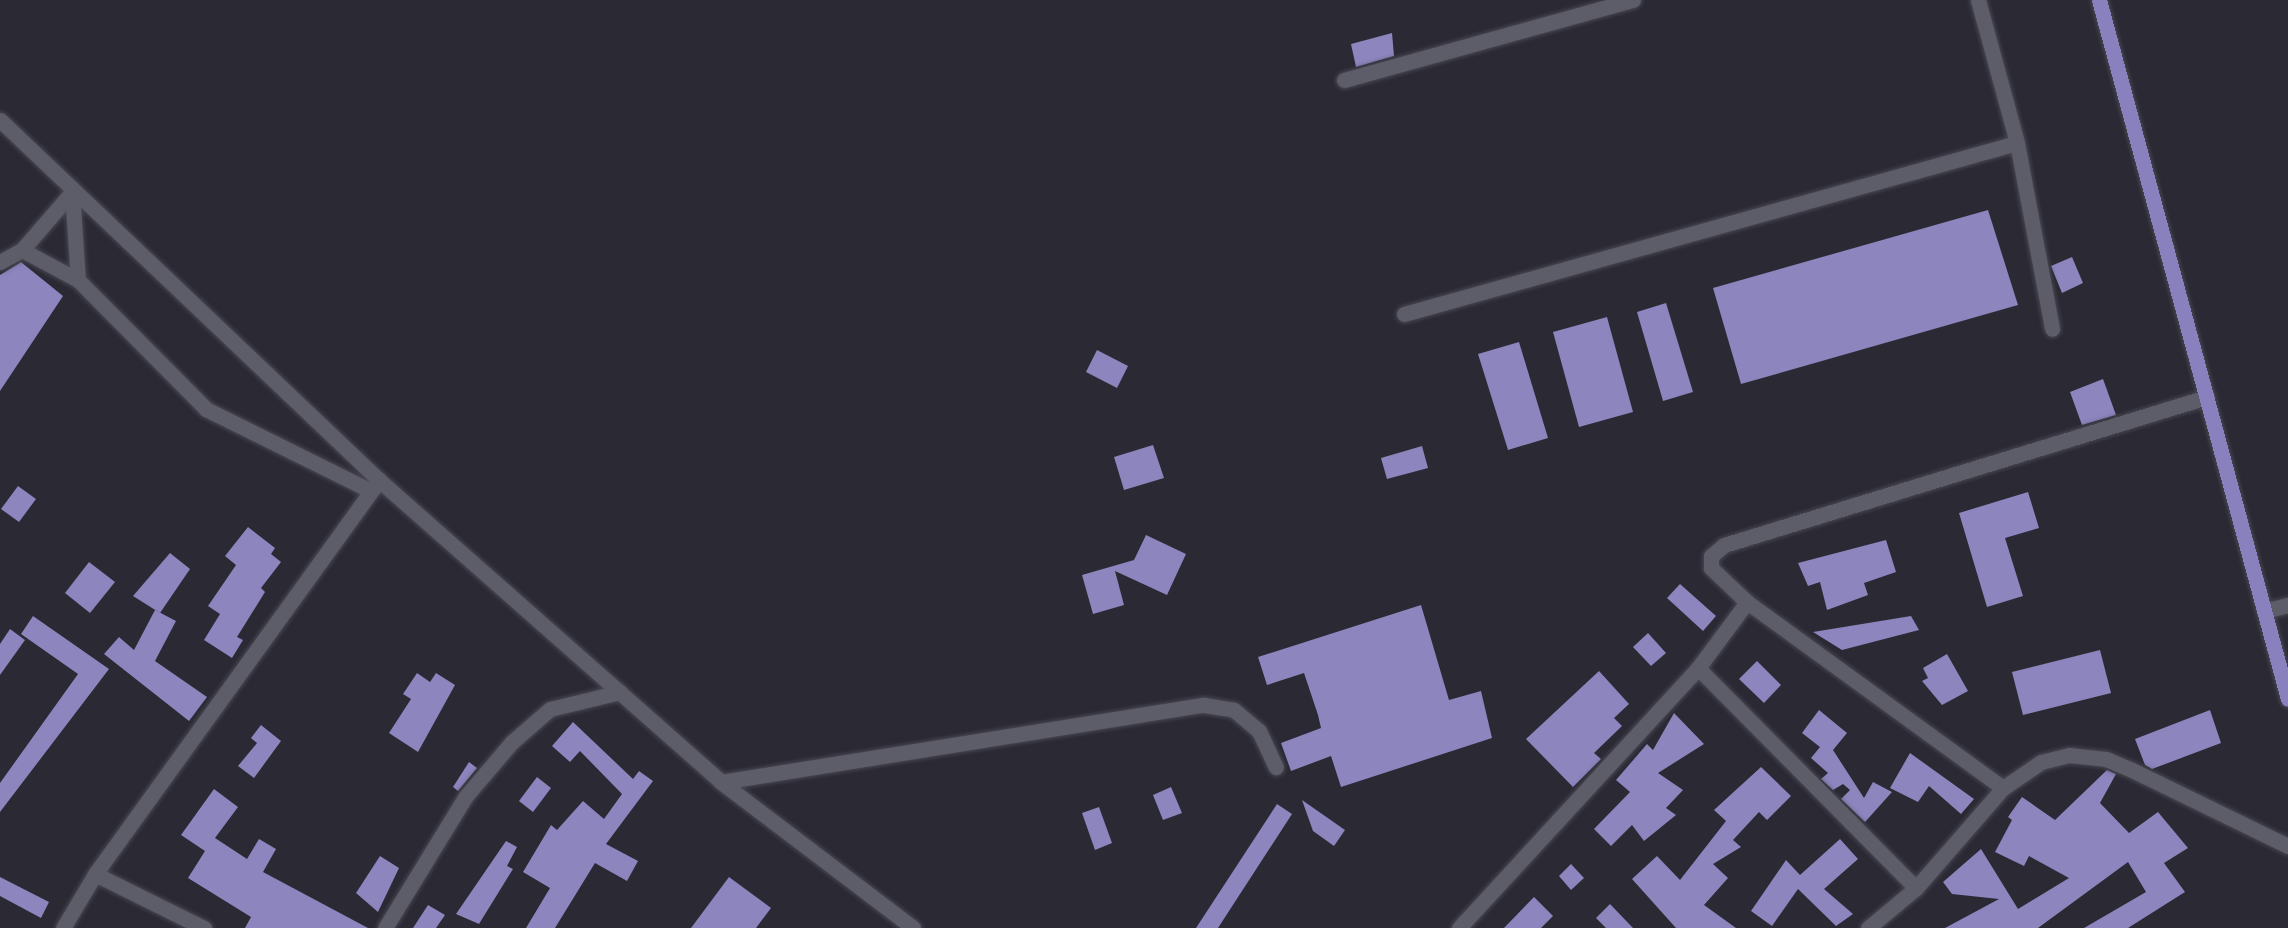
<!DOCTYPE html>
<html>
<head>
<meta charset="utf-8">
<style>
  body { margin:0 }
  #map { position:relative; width:2288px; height:928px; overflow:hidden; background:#2a2934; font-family:Rubik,sans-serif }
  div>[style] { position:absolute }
  .building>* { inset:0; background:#8c85be }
  .roads { filter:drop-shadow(0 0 2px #494751) drop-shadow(0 0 2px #494751) }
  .minor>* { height:15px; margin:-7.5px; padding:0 7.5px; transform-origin:7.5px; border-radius:7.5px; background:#5d5c69 }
  .major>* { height:15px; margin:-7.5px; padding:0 7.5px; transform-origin:7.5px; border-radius:7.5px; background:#8981be }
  span { translate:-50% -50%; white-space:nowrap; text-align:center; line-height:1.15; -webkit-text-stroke:6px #131217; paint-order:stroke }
</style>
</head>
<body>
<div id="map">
  <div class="building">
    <div style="clip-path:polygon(1392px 33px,1394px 56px,1356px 67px,1351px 44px)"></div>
    <div style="clip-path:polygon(1988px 210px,2018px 305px,1741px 384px,1713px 288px)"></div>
    <div style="clip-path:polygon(2072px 257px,2083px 283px,2062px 293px,2051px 266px)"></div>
    <div style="clip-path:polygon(21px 262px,63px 296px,0 391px,0 275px)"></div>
    <div style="clip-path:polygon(1666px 303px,1693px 392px,1663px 401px,1637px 312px)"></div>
    <div style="clip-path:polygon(1607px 317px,1633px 412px,1579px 427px,1553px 332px)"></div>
    <div style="clip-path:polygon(1519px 342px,1548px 438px,1508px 450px,1478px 354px)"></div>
    <div style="clip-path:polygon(1097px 350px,1128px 366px,1117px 388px,1086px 372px)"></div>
    <div style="clip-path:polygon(2103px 379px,2116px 415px,2082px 425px,2070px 392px)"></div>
    <div style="clip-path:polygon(1153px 445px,1164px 478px,1124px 490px,1114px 457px)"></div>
    <div style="clip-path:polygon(1422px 446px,1428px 468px,1387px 479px,1381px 458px)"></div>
    <div style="clip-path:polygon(18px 486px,36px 499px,19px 522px,1px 509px)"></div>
    <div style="clip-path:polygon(2028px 492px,2039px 528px,2005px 538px,2023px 596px,1987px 607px,1959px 513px)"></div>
    <div style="clip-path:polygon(248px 527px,275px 548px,271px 554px,281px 562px,261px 588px,265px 592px,237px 637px,243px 640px,232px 658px,204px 640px,220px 614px,208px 606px,236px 565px,225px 556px)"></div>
    <div style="clip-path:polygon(1146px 535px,1186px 554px,1167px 595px,1115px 571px,1124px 605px,1093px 614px,1082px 575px,1134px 560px)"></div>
    <div style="clip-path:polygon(1886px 540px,1896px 572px,1864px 583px,1868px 595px,1827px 610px,1820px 582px,1808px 586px,1798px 563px)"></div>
    <div style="clip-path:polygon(170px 553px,190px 569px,160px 613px,133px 596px)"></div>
    <div style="clip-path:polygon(89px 562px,115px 582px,90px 613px,65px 593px)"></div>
    <div style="clip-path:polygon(1680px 584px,1716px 616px,1703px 631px,1667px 598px)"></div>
    <div style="clip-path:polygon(1421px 605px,1449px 700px,1481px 691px,1492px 738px,1341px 787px,1331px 756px,1291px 771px,1281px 743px,1321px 728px,1318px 715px,1304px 673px,1267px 685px,1258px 657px)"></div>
    <div style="clip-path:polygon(155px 610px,176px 621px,155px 661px,207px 697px,189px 721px,104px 654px,119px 637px,134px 650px)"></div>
    <div style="clip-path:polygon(33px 616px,109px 669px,0 812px,0 783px,78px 674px,21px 634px)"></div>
    <div style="clip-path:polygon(1911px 616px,1919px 630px,1842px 650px,1813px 632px)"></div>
    <div style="clip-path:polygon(10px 629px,25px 640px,0 675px,0 644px)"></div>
    <div style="clip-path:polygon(1648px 633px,1666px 653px,1651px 666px,1633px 647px)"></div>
    <div style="clip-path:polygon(2100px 650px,2111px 693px,2023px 715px,2012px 672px)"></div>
    <div style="clip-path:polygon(1947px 654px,1968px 691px,1942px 705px,1922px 681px,1928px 678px,1923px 668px)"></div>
    <div style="clip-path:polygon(1757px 661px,1781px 685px,1764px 703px,1739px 679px)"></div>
    <div style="clip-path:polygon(1599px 671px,1629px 704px,1614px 718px,1622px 726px,1594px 753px,1601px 759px,1573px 787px,1526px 739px)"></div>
    <div style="clip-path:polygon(417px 673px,430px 682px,436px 673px,455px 685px,418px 752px,389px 733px,411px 699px,403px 694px)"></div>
    <div style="clip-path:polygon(1819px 710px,1847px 733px,1833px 750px,1864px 798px,1873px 782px,1892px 792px,1865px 822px,1841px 799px,1850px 790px,1843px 784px,1833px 790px,1821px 779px,1828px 773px,1811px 758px,1820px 747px,1802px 733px)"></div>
    <div style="clip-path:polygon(2210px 710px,2221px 743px,2152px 769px,2145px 765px,2135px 739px)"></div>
    <div style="clip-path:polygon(1674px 713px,1704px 744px,1658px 773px,1683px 790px,1666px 808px,1676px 815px,1644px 841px,1632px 825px,1611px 846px,1594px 829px,1630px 792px,1616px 780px,1647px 744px,1653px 750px)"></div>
    <div style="clip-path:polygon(573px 722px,633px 779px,639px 771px,653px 781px,606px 844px,638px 861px,627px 881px,595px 863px,555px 928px,526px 928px,550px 888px,523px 872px,551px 825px,557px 830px,583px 801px,604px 819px,622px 794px,580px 751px,570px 762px,552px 746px)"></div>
    <div style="clip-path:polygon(261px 725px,281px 741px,254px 778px,238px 766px,257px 743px,251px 738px)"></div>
    <div style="clip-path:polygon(1910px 753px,1974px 799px,1961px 814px,1929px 786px,1918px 802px,1890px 788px)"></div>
    <div style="clip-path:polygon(469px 762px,477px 768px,458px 791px,453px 787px)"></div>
    <div style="clip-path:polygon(1761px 767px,1791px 796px,1767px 820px,1759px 812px,1733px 840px,1741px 847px,1713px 864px,1728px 878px,1704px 905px,1736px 928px,1676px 928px,1632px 879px,1657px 856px,1680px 880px,1726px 821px,1714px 810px)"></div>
    <div style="clip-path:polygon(2107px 770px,2116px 774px,2100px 803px,2129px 833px,2158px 812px,2188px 848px,2164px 863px,2185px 892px,2128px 928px,2084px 928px,2146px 892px,2128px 862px,2038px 928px,1945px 928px,1999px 899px,1952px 894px,1943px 882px,1981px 849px,2018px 909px,2069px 878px,2029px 856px,2024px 866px,1995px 852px,2012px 820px,2008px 817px,2022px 797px,2055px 820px)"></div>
    <div style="clip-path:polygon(537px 777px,551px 788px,533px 812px,519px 801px)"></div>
    <div style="clip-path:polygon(1171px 787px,1182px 813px,1163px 820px,1153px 795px)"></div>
    <div style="clip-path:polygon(214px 789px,238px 807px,215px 838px,247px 859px,259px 839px,276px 849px,263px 872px,368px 928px,245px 928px,251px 917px,188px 878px,205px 851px,181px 835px)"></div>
    <div style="clip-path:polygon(1302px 800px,1345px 830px,1334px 846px,1313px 831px)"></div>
    <div style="clip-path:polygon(1277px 804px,1292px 814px,1218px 928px,1196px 928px)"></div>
    <div style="clip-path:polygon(1099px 807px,1112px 843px,1095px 850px,1082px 813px)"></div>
    <div style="clip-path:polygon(1840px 839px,1858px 859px,1824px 889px,1853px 914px,1836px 926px,1798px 889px,1772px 926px,1751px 911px,1786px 860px,1800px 875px)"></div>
    <div style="clip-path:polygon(506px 841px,517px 847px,507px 866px,513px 869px,479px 924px,456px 914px)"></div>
    <div style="clip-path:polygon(380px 856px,399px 868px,378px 912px,356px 893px)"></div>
    <div style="clip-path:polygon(1571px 864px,1584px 878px,1571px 890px,1559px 876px)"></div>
    <div style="clip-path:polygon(0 877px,49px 902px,41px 918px,0 896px)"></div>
    <div style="clip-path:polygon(729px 877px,771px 908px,756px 928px,691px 928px)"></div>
    <div style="clip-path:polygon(1534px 897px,1553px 916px,1541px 928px,1504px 928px)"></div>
    <div style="clip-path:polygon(1610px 904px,1633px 928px,1606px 928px,1596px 918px)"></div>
    <div style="clip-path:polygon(428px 905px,445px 915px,436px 928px,413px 928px)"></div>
  </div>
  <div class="roads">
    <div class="minor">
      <div style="left:1978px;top:0;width:148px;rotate:74.7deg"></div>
      <div style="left:2017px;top:143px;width:189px;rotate:79.3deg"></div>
      <div style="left:1344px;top:80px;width:300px;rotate:-15.5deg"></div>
      <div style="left:0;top:120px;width:523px;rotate:43.53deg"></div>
      <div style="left:379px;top:480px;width:456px;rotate:41.4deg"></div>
      <div style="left:721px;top:782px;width:241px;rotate:37.2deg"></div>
      <div style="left:72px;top:192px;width:88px;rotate:86.1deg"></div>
      <div style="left:22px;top:250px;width:64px;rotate:28.2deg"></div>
      <div style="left:78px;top:280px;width:182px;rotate:45.2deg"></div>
      <div style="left:206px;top:409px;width:184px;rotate:26.4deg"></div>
      <div style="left:0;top:262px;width:25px;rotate:-29deg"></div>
      <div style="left:22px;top:250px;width:77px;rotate:-49.2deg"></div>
      <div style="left:1404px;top:314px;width:636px;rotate:-15.59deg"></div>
      <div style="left:2264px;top:611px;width:25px;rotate:-14deg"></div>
      <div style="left:1698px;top:668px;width:310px;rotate:45.3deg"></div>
      <div style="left:721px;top:782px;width:489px;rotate:-9.1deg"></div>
      <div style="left:1204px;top:705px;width:30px;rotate:9deg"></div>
      <div style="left:1234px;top:710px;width:33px;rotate:40deg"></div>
      <div style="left:1259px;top:731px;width:40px;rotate:65deg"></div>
      <div style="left:2003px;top:788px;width:316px;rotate:-144deg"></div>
      <div style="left:1747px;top:602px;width:50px;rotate:-136.6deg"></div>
      <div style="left:1711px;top:568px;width:12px;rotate:-90deg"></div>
      <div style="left:1711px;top:556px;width:17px;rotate:-40deg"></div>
      <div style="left:1724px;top:545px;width:505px;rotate:-17.04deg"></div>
      <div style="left:95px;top:874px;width:122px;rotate:26.4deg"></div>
      <div style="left:63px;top:928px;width:63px;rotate:-59.3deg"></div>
      <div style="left:95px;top:874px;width:486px;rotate:-54.2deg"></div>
      <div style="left:385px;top:928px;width:155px;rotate:-58.5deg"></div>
      <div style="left:466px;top:796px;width:71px;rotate:-49.6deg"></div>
      <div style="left:512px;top:742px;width:50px;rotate:-41deg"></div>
      <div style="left:550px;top:709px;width:72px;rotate:-13.7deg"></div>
      <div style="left:1459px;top:928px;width:353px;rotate:-47.4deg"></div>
      <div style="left:1698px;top:668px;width:82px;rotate:-53.4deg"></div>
      <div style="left:1868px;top:928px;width:62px;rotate:-39.8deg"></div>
      <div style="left:1916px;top:888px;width:133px;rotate:-49deg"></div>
      <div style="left:2003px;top:788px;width:46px;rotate:-34.4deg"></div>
      <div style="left:2041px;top:762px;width:29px;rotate:-14deg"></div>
      <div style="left:2069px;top:755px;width:37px;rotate:6deg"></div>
      <div style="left:2106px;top:759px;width:28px;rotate:23deg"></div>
      <div style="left:2132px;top:770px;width:174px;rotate:26deg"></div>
    </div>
    <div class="major">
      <div style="left:2099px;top:0;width:724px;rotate:74.87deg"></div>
    </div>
  </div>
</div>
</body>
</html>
